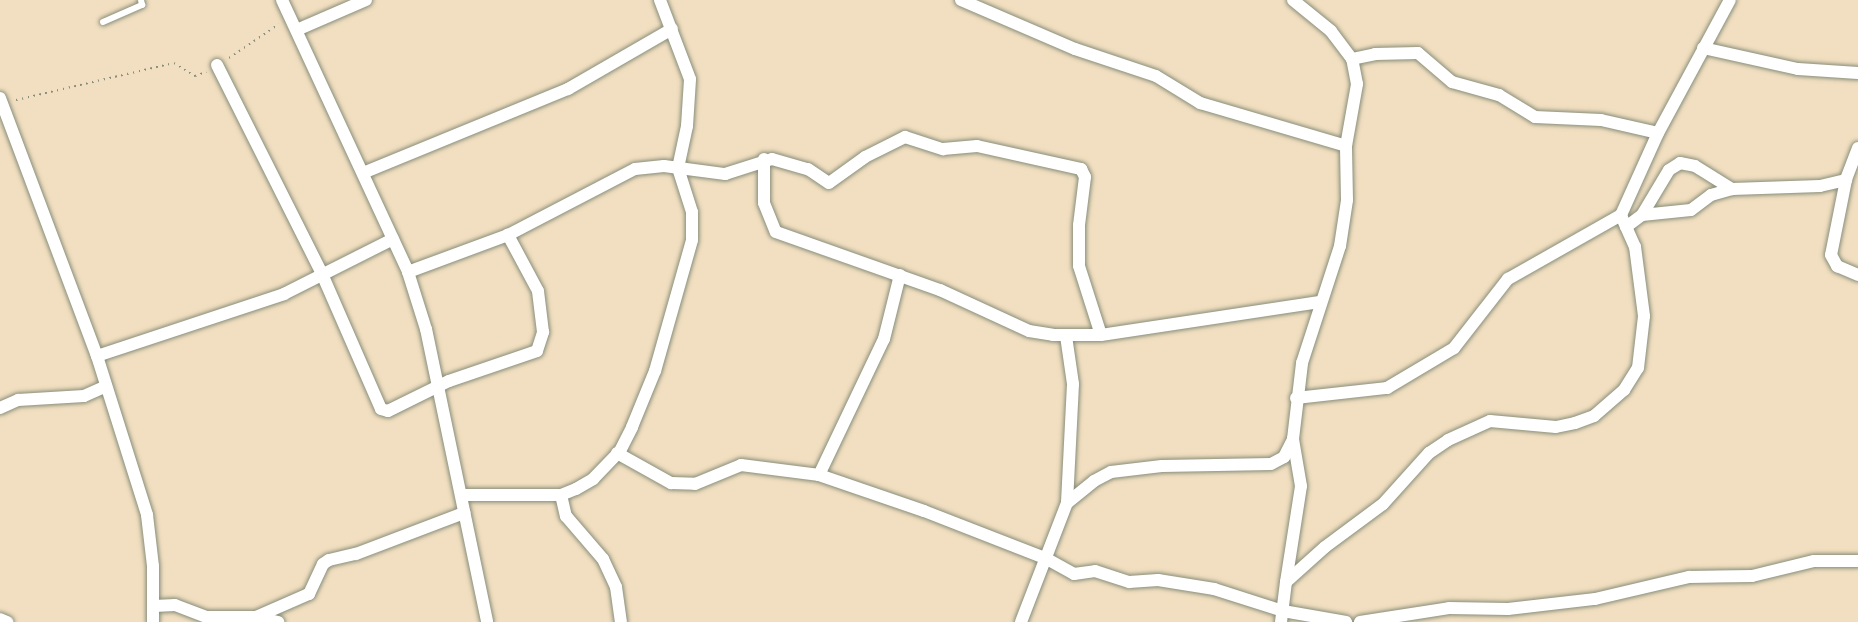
<!DOCTYPE html>
<html>
<head>
<meta charset="utf-8">
<style>
  body { margin:0 }
  #map { position:relative; width:1858px; height:622px; overflow:hidden; background:#f2dfc1; font-family:"IM FELL Double Pica",serif }
  div>[style] { position:absolute }
  .path>* { height:2px; margin-top:-1px; transform-origin:0; background:repeating-linear-gradient(90deg,#888e7a 0 1.5px,transparent 0 6px) }
  .roads { filter:drop-shadow(0 0 2px #888e7a) drop-shadow(0 0 2px #888e7a) }
  .lane>* { height:6px; margin:-3px; padding:0 3px; transform-origin:3px; border-radius:3px; background:#fff }
  .street>* { height:12px; margin:-6px; padding:0 6px; transform-origin:6px; border-radius:6px; background:#fff }
  span { translate:-50% -50%; white-space:nowrap; text-align:center; line-height:1.15; -webkit-text-stroke:4.5px #fcf5e5; paint-order:stroke }
</style>
</head>
<body>
<div id="map">
  <div class="path">
    <div style="left:229px;top:58px;width:60px;rotate:-34.2deg"></div>
    <div style="left:16px;top:100px;width:162px;rotate:-13.2deg"></div>
    <div style="left:174px;top:63px;width:25px;rotate:32deg"></div>
    <div style="left:195px;top:76px;width:12px;rotate:-20deg"></div>
  </div>
  <div class="roads">
    <div class="lane">
      <div style="left:103px;top:22px;width:43px;rotate:-23.6deg"></div>
      <div style="left:142px;top:5px;width:5px;rotate:-101deg"></div>
    </div>
    <div class="street">
      <div style="left:282px;top:0;width:300px;rotate:65.1deg"></div>
      <div style="left:408px;top:272px;width:60px;rotate:72.5deg"></div>
      <div style="left:426px;top:329px;width:299px;rotate:78.2deg"></div>
      <div style="left:961px;top:0;width:124px;rotate:23.3deg"></div>
      <div style="left:1075px;top:49px;width:85px;rotate:18.4deg"></div>
      <div style="left:1156px;top:76px;width:52px;rotate:31.5deg"></div>
      <div style="left:1200px;top:103px;width:152px;rotate:16.4deg"></div>
      <div style="left:299px;top:29px;width:73px;rotate:-23.4deg"></div>
      <div style="left:1703px;top:48px;width:97px;rotate:12.5deg"></div>
      <div style="left:1798px;top:69px;width:60px;rotate:3.8deg"></div>
      <div style="left:1352px;top:59px;width:24px;rotate:-12deg"></div>
      <div style="left:1375px;top:54px;width:43px;rotate:-1.3deg"></div>
      <div style="left:1418px;top:53px;width:45px;rotate:40.5deg"></div>
      <div style="left:1452px;top:82px;width:49px;rotate:15.5deg"></div>
      <div style="left:1499px;top:95px;width:42px;rotate:31.4deg"></div>
      <div style="left:1535px;top:117px;width:66px;rotate:2.6deg"></div>
      <div style="left:1601px;top:120px;width:58px;rotate:12.8deg"></div>
      <div style="left:217px;top:65px;width:234px;rotate:63.3deg"></div>
      <div style="left:322px;top:274px;width:147px;rotate:66.4deg"></div>
      <div style="left:381px;top:409px;width:7px;rotate:16deg"></div>
      <div style="left:388px;top:411px;width:68px;rotate:-26.2deg"></div>
      <div style="left:449px;top:381px;width:93px;rotate:-18.8deg"></div>
      <div style="left:537px;top:351px;width:20px;rotate:-72deg"></div>
      <div style="left:543px;top:332px;width:41px;rotate:-97deg"></div>
      <div style="left:538px;top:291px;width:64px;rotate:-118.2deg"></div>
      <div style="left:0;top:98px;width:276px;rotate:69.4deg"></div>
      <div style="left:97px;top:356px;width:167px;rotate:72.5deg"></div>
      <div style="left:147px;top:515px;width:51px;rotate:83.3deg"></div>
      <div style="left:153px;top:566px;width:56px;rotate:90deg"></div>
      <div style="left:1858px;top:148px;width:34px;rotate:111deg"></div>
      <div style="left:1846px;top:180px;width:76px;rotate:101.3deg"></div>
      <div style="left:1831px;top:255px;width:13px;rotate:61deg"></div>
      <div style="left:1837px;top:266px;width:23px;rotate:23deg"></div>
      <div style="left:764px;top:159px;width:44px;rotate:90deg"></div>
      <div style="left:764px;top:203px;width:31px;rotate:68deg"></div>
      <div style="left:776px;top:232px;width:174px;rotate:19.5deg"></div>
      <div style="left:940px;top:290px;width:98px;rotate:24.7deg"></div>
      <div style="left:1029px;top:331px;width:24px;rotate:9deg"></div>
      <div style="left:1053px;top:335px;width:48px"></div>
      <div style="left:1101px;top:335px;width:221px;rotate:-8.6deg"></div>
      <div style="left:363px;top:173px;width:222px;rotate:-22.3deg"></div>
      <div style="left:568px;top:89px;width:120px;rotate:-30deg"></div>
      <div style="left:1642px;top:215px;width:49px;rotate:-5.8deg"></div>
      <div style="left:1691px;top:210px;width:25px;rotate:-37deg"></div>
      <div style="left:1711px;top:195px;width:22px;rotate:-16deg"></div>
      <div style="left:1732px;top:189px;width:88px;rotate:-2deg"></div>
      <div style="left:1820px;top:186px;width:27px;rotate:-13deg"></div>
      <div style="left:1626px;top:227px;width:20px;rotate:-37deg"></div>
      <div style="left:1642px;top:215px;width:52px;rotate:-59deg"></div>
      <div style="left:1669px;top:170px;width:13px;rotate:-32deg"></div>
      <div style="left:1680px;top:163px;width:15px;rotate:11deg"></div>
      <div style="left:1695px;top:166px;width:44px;rotate:31.9deg"></div>
      <div style="left:408px;top:272px;width:107px;rotate:-20.3deg"></div>
      <div style="left:508px;top:235px;width:143px;rotate:-27.5deg"></div>
      <div style="left:635px;top:169px;width:29px;rotate:-6deg"></div>
      <div style="left:664px;top:166px;width:62px;rotate:7.5deg"></div>
      <div style="left:725px;top:174px;width:49px;rotate:-17.7deg"></div>
      <div style="left:772px;top:159px;width:37px;rotate:16deg"></div>
      <div style="left:808px;top:169px;width:25px;rotate:34deg"></div>
      <div style="left:829px;top:183px;width:44px;rotate:-35.8deg"></div>
      <div style="left:865px;top:157px;width:45px;rotate:-26.6deg"></div>
      <div style="left:905px;top:137px;width:40px;rotate:18deg"></div>
      <div style="left:943px;top:149px;width:34px;rotate:-5deg"></div>
      <div style="left:977px;top:146px;width:107px;rotate:12.5deg"></div>
      <div style="left:1081px;top:169px;width:9px;rotate:63deg"></div>
      <div style="left:1085px;top:177px;width:48px;rotate:97.1deg"></div>
      <div style="left:1079px;top:225px;width:41px;rotate:90deg"></div>
      <div style="left:1079px;top:266px;width:72px;rotate:72.3deg"></div>
      <div style="left:1066px;top:336px;width:49px;rotate:81.7deg"></div>
      <div style="left:1073px;top:384px;width:119px;rotate:92.9deg"></div>
      <div style="left:97px;top:356px;width:197px;rotate:-18.3deg"></div>
      <div style="left:284px;top:294px;width:122px;rotate:-26.8deg"></div>
      <div style="left:1296px;top:398px;width:92px;rotate:-6.3deg"></div>
      <div style="left:1387px;top:388px;width:78px;rotate:-30.8deg"></div>
      <div style="left:1454px;top:348px;width:88px;rotate:-52deg"></div>
      <div style="left:1508px;top:279px;width:130px;rotate:-29.5deg"></div>
      <div style="left:1621px;top:215px;width:90px;rotate:-65.7deg"></div>
      <div style="left:1658px;top:133px;width:151px;rotate:-61.6deg"></div>
      <div style="left:0;top:408px;width:20px;rotate:-24deg"></div>
      <div style="left:18px;top:400px;width:66px;rotate:-3.5deg"></div>
      <div style="left:84px;top:396px;width:24px;rotate:-24deg"></div>
      <div style="left:617px;top:453px;width:62px;rotate:29.1deg"></div>
      <div style="left:671px;top:483px;width:24px;rotate:2deg"></div>
      <div style="left:695px;top:484px;width:50px;rotate:-22.4deg"></div>
      <div style="left:741px;top:465px;width:79px;rotate:7.3deg"></div>
      <div style="left:819px;top:475px;width:111px;rotate:18.9deg"></div>
      <div style="left:924px;top:511px;width:132px;rotate:21.3deg"></div>
      <div style="left:1047px;top:559px;width:31px;rotate:29deg"></div>
      <div style="left:1074px;top:574px;width:21px;rotate:-8deg"></div>
      <div style="left:1095px;top:571px;width:36px;rotate:18deg"></div>
      <div style="left:1129px;top:582px;width:29px;rotate:-4deg"></div>
      <div style="left:1158px;top:580px;width:57px;rotate:9.1deg"></div>
      <div style="left:1214px;top:589px;width:72px;rotate:17.7deg"></div>
      <div style="left:1283px;top:611px;width:64px;rotate:9.9deg"></div>
      <div style="left:819px;top:475px;width:151px;rotate:-64.5deg"></div>
      <div style="left:884px;top:339px;width:66px;rotate:-76deg"></div>
      <div style="left:461px;top:495px;width:100px"></div>
      <div style="left:561px;top:495px;width:16px;rotate:-22deg"></div>
      <div style="left:576px;top:489px;width:20px;rotate:-30deg"></div>
      <div style="left:593px;top:479px;width:39px;rotate:-46deg"></div>
      <div style="left:620px;top:451px;width:27px;rotate:-63deg"></div>
      <div style="left:632px;top:427px;width:61px;rotate:-67.7deg"></div>
      <div style="left:655px;top:371px;width:136px;rotate:-74.2deg"></div>
      <div style="left:692px;top:240px;width:28px;rotate:-90deg"></div>
      <div style="left:692px;top:212px;width:46px;rotate:-107.7deg"></div>
      <div style="left:678px;top:168px;width:43px;rotate:-77.9deg"></div>
      <div style="left:687px;top:126px;width:47px;rotate:-86.3deg"></div>
      <div style="left:690px;top:79px;width:85px;rotate:-110.8deg"></div>
      <div style="left:561px;top:495px;width:22px;rotate:77deg"></div>
      <div style="left:566px;top:516px;width:57px;rotate:49.3deg"></div>
      <div style="left:603px;top:559px;width:31px;rotate:65deg"></div>
      <div style="left:616px;top:587px;width:35px;rotate:82deg"></div>
      <div style="left:1286px;top:582px;width:97px;rotate:-81.1deg"></div>
      <div style="left:1301px;top:486px;width:48px;rotate:-99.7deg"></div>
      <div style="left:154px;top:606px;width:21px;rotate:-3deg"></div>
      <div style="left:175px;top:605px;width:34px;rotate:21deg"></div>
      <div style="left:207px;top:617px;width:49px"></div>
      <div style="left:256px;top:617px;width:58px;rotate:-23.5deg"></div>
      <div style="left:309px;top:594px;width:33px;rotate:-65deg"></div>
      <div style="left:323px;top:564px;width:7px;rotate:-34deg"></div>
      <div style="left:329px;top:560px;width:28px;rotate:-13deg"></div>
      <div style="left:356px;top:554px;width:116px;rotate:-20.8deg"></div>
      <div style="left:256px;top:617px;width:23px;rotate:13deg"></div>
      <div style="left:0;top:619px;width:8px;rotate:23deg"></div>
      <div style="left:1021px;top:622px;width:128px;rotate:-68.9deg"></div>
      <div style="left:1067px;top:503px;width:35px;rotate:-39deg"></div>
      <div style="left:1094px;top:481px;width:19px;rotate:-28deg"></div>
      <div style="left:1111px;top:472px;width:51px;rotate:-6.7deg"></div>
      <div style="left:1162px;top:466px;width:109px;rotate:-1.1deg"></div>
      <div style="left:1271px;top:464px;width:15px;rotate:-28deg"></div>
      <div style="left:1284px;top:457px;width:20px;rotate:-63deg"></div>
      <div style="left:1293px;top:439px;width:77px;rotate:-83.2deg"></div>
      <div style="left:1302px;top:363px;width:123px;rotate:-72deg"></div>
      <div style="left:1340px;top:246px;width:47px;rotate:-81.3deg"></div>
      <div style="left:1347px;top:200px;width:54px;rotate:-91.1deg"></div>
      <div style="left:1346px;top:146px;width:63px;rotate:-79.9deg"></div>
      <div style="left:1357px;top:84px;width:25px;rotate:-101deg"></div>
      <div style="left:1352px;top:59px;width:35px;rotate:-127deg"></div>
      <div style="left:1331px;top:31px;width:49px;rotate:-140.8deg"></div>
      <div style="left:1281px;top:622px;width:40px;rotate:-82.9deg"></div>
      <div style="left:1286px;top:582px;width:52px;rotate:-41.9deg"></div>
      <div style="left:1325px;top:547px;width:72px;rotate:-36.6deg"></div>
      <div style="left:1383px;top:504px;width:69px;rotate:-48deg"></div>
      <div style="left:1429px;top:453px;width:23px;rotate:-34deg"></div>
      <div style="left:1448px;top:440px;width:46px;rotate:-24.3deg"></div>
      <div style="left:1490px;top:421px;width:66px;rotate:5.2deg"></div>
      <div style="left:1556px;top:427px;width:19px;rotate:-12deg"></div>
      <div style="left:1575px;top:423px;width:20px;rotate:-20deg"></div>
      <div style="left:1594px;top:416px;width:40px;rotate:-41deg"></div>
      <div style="left:1624px;top:390px;width:26px;rotate:-58deg"></div>
      <div style="left:1638px;top:368px;width:52px;rotate:-83.4deg"></div>
      <div style="left:1644px;top:316px;width:70px;rotate:-97.4deg"></div>
      <div style="left:1635px;top:247px;width:35px;rotate:-114deg"></div>
      <div style="left:1360px;top:622px;width:90px;rotate:-8.9deg"></div>
      <div style="left:1449px;top:608px;width:59px;rotate:1deg"></div>
      <div style="left:1508px;top:609px;width:88px;rotate:-6.6deg"></div>
      <div style="left:1595px;top:599px;width:97px;rotate:-13.2deg"></div>
      <div style="left:1689px;top:577px;width:63px;rotate:-0.9deg"></div>
      <div style="left:1752px;top:576px;width:64px;rotate:-13.6deg"></div>
      <div style="left:1814px;top:561px;width:44px"></div>
    </div>
  </div>
</div>
</body>
</html>
